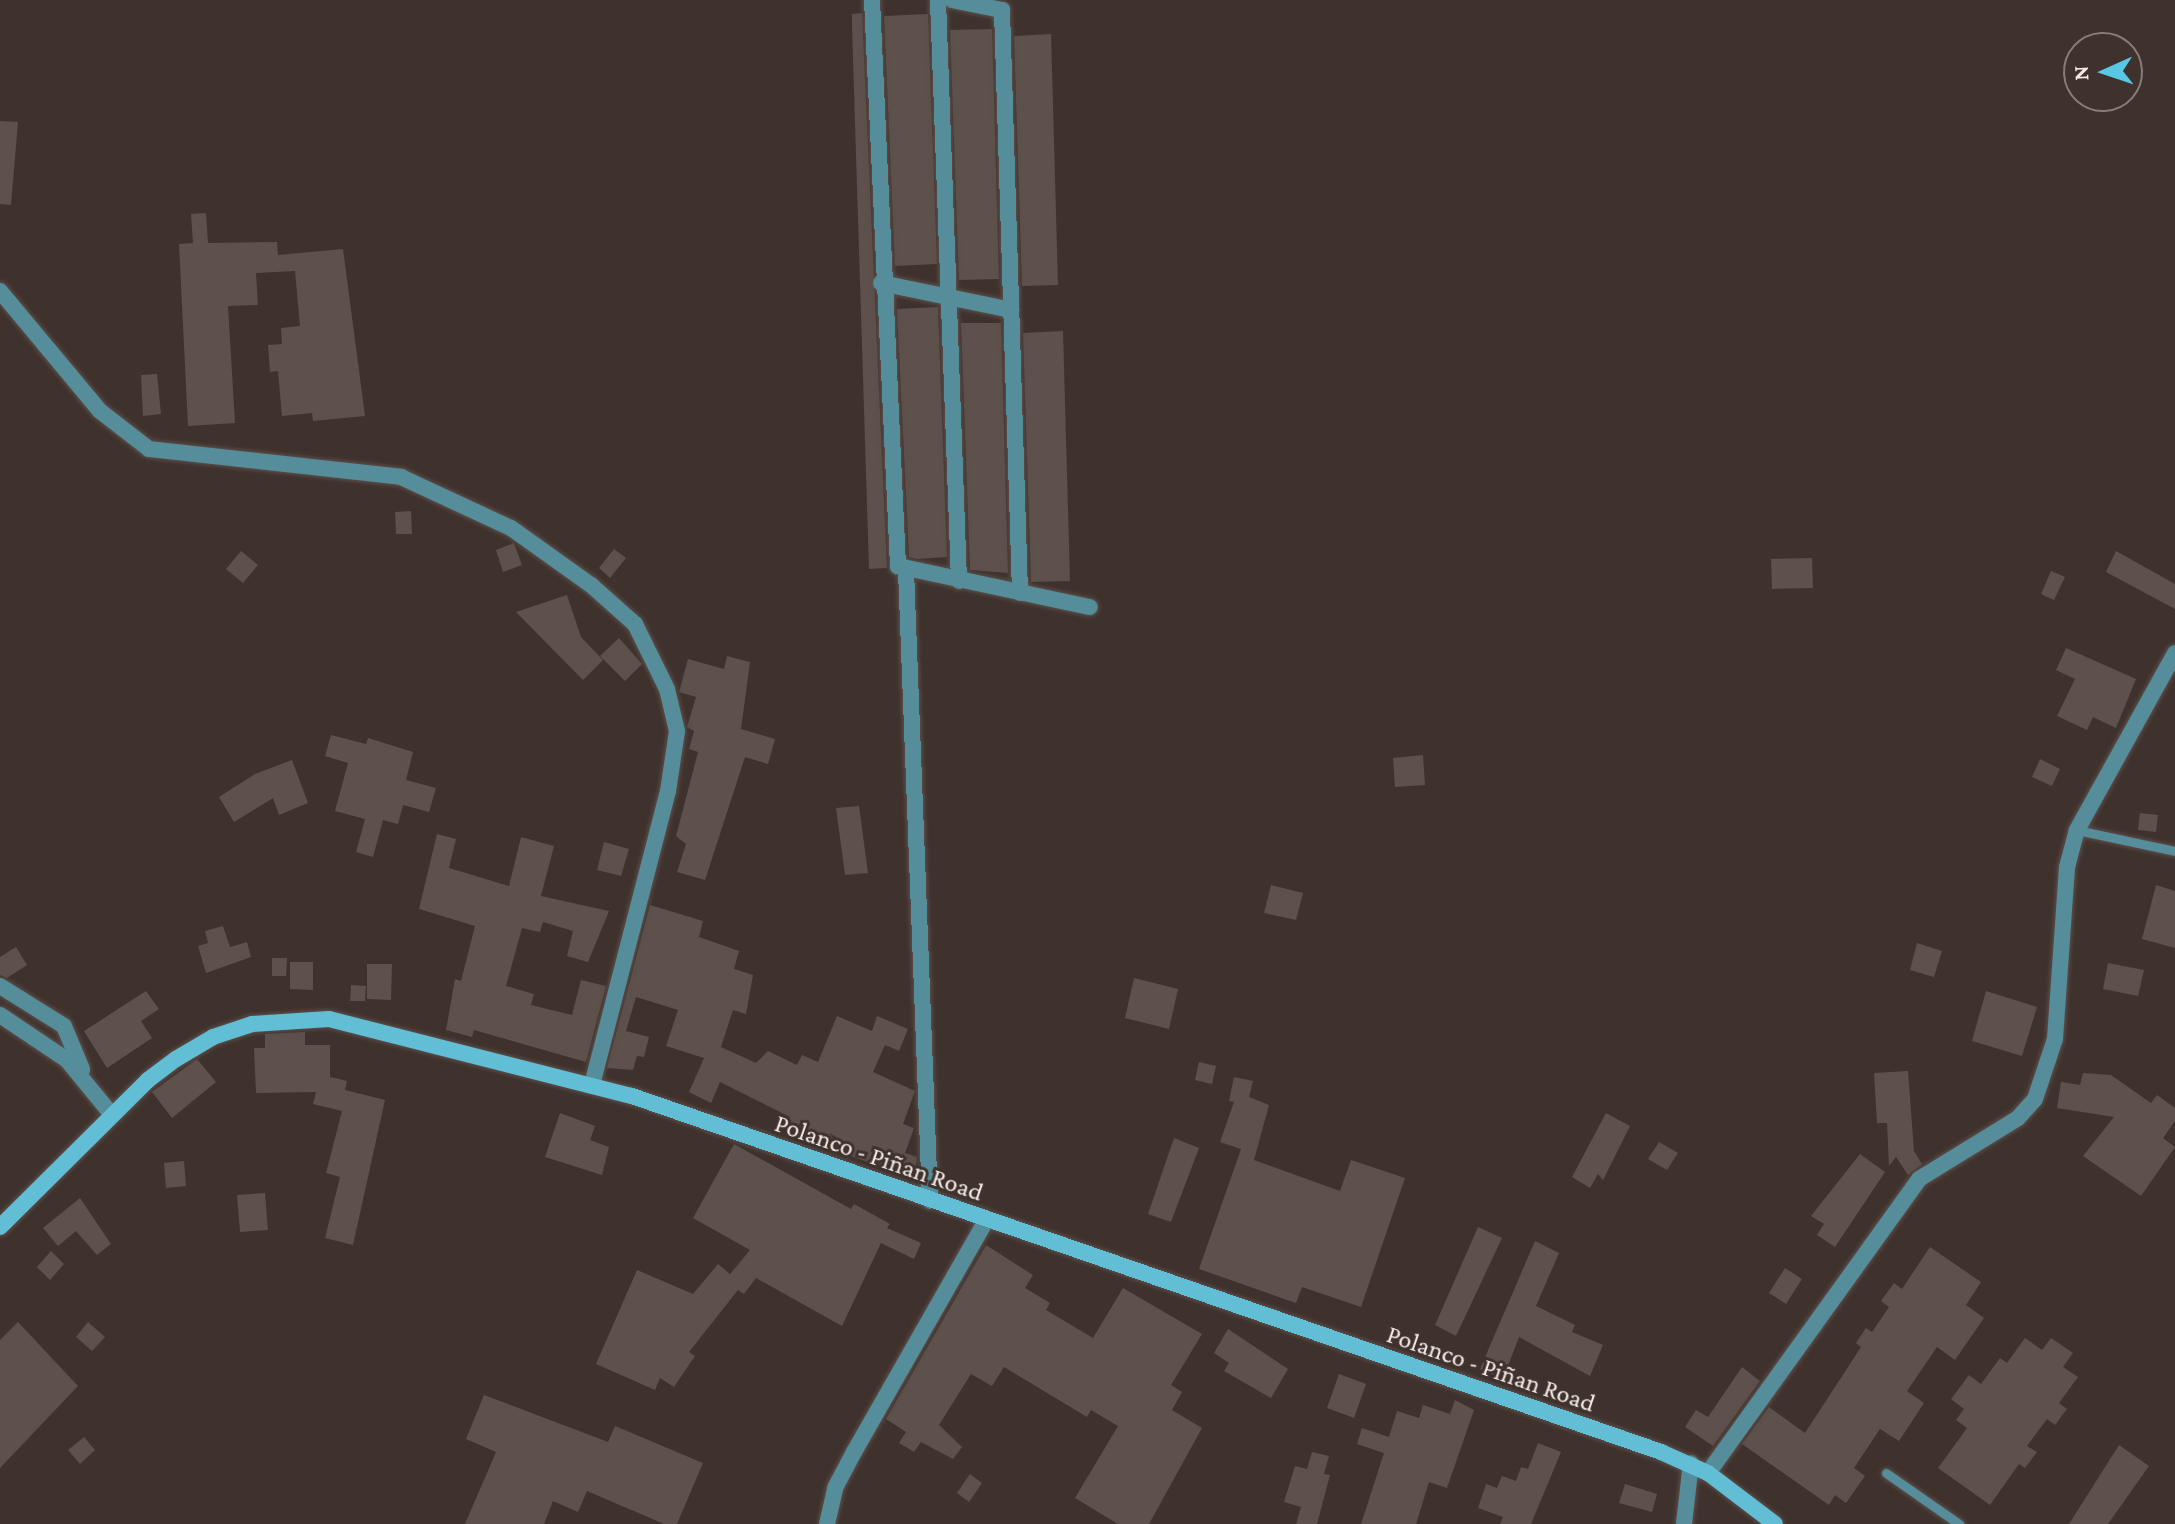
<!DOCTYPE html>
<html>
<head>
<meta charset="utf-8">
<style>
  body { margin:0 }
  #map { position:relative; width:2175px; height:1524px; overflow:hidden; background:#3f322d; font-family:"Crimson Pro",serif }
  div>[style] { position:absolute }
  .building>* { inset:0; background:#5e504b }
  .roads { filter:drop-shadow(0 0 2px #5c4f4b) drop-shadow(0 0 2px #5c4f4b) }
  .service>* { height:9px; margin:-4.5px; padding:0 4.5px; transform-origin:4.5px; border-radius:4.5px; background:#558d9b }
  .minor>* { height:16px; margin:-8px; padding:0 8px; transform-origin:8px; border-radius:8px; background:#558d9b }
  .secondary>* { height:16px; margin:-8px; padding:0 8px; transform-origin:8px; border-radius:8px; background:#61bed5 }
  span { translate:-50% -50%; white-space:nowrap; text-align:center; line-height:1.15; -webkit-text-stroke:6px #3f322d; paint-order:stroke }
  .street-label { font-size:26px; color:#f3eae7 }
  .north { position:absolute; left:2063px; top:32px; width:80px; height:80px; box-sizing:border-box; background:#3f322d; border:2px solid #877c77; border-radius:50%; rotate:267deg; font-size:22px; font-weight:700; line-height:32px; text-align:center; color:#f3eae7 }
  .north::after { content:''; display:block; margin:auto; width:28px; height:36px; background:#58c8e4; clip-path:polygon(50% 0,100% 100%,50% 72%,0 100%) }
</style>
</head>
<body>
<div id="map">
  <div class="building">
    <div style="clip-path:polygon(862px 13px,887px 568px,869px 569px,852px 27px,852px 14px)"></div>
    <div style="clip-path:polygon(928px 14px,937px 264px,895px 266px,884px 16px)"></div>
    <div style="clip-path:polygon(992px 29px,999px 279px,959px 280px,950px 30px)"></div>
    <div style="clip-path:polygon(1051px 34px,1058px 285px,1022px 286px,1014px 36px)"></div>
    <div style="clip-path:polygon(0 121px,18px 122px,11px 205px,0 204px)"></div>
    <div style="clip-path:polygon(206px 213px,208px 243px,277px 242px,278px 255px,343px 249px,365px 416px,313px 421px,312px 413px,282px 416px,278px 371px,270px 372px,268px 345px,282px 344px,281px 328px,300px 326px,295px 271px,256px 273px,258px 305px,228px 306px,235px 423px,188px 426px,179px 244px,193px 243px,191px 214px)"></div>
    <div style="clip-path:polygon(938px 307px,947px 557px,917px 559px,909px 557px,897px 309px)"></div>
    <div style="clip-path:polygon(961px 323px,1001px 323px,1008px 573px,970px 570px)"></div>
    <div style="clip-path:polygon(1063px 331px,1070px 581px,1031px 582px,1023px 333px)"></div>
    <div style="clip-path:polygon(157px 374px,161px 414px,143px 416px,141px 375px)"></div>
    <div style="clip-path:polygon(411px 511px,412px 534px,396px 534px,395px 512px)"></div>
    <div style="clip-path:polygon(514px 543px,522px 565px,503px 572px,496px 550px)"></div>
    <div style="clip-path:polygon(614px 549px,626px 558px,610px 578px,599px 568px)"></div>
    <div style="clip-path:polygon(241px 551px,258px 565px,243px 583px,226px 569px)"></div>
    <div style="clip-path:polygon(2116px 551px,2175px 584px,2175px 609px,2106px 572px)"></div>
    <div style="clip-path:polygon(1812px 558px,1813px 588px,1772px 589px,1771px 559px)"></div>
    <div style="clip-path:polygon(2051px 571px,2065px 577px,2054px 600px,2041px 594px)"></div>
    <div style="clip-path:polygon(567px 595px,581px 637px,603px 660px,583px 680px,516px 612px)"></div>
    <div style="clip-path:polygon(619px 638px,642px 664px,625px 681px,600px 656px)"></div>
    <div style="clip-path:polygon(2066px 648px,2136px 679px,2116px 728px,2093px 717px,2087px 730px,2057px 716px,2075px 679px,2056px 670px)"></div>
    <div style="clip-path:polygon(727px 656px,750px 662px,741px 729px,775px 739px,768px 764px,745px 757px,705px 880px,677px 872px,686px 844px,676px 836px,698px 752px,689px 749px,694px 731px,687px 727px,696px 697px,679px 692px,688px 659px,724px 669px)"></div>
    <div style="clip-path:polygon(331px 735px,366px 744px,368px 738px,413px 752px,406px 780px,436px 788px,429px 812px,403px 805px,398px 824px,383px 820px,373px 857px,356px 852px,365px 819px,335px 811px,348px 763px,325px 756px)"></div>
    <div style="clip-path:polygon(1423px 755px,1425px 785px,1395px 787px,1393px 758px)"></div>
    <div style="clip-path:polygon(2040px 759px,2060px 769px,2052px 786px,2032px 777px)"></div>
    <div style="clip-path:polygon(292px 760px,308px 803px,279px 815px,273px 798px,234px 822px,219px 797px,255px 774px)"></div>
    <div style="clip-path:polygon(859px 806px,868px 873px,845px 875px,836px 808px)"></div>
    <div style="clip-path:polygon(2140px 813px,2158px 815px,2156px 832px,2138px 830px)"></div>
    <div style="clip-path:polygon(437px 834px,456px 839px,449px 868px,509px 886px,521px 837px,554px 846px,541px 896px,609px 911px,588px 962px,567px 956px,573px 931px,543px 922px,540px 932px,522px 928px,506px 986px,534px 994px,531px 1005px,572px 1015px,581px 980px,606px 986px,586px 1062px,474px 1030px,472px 1037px,446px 1030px,455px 979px,461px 981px,475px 926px,419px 909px)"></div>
    <div style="clip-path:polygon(604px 842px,629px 849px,621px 876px,597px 870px)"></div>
    <div style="clip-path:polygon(1271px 885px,1303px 893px,1296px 920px,1264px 913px)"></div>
    <div style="clip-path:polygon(2156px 885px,2175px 891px,2175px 948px,2142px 939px)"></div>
    <div style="clip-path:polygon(650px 905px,703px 921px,699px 937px,739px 951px,734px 969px,753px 975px,746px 1014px,733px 1010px,721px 1047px,756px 1063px,768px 1051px,797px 1065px,802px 1055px,818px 1062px,837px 1016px,872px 1031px,877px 1016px,908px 1029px,899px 1051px,885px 1045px,873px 1072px,915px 1091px,903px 1124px,914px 1128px,905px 1153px,917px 1157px,915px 1178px,815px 1144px,817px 1139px,786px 1126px,790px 1117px,720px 1082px,711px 1103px,689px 1092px,704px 1058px,666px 1046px,678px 1010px,636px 997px,626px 1031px,649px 1037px,644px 1057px,637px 1056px,633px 1070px,607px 1068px)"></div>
    <div style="clip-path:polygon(223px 926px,230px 947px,247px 942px,251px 957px,206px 973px,198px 946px,208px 943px,205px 931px)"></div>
    <div style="clip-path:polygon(1917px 943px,1942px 951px,1934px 977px,1910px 970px)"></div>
    <div style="clip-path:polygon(16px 947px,27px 965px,7px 978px,0 975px,0 957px)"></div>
    <div style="clip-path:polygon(272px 958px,287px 958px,286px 976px,272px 976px)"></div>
    <div style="clip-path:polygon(290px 962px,313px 962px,313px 990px,290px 989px)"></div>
    <div style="clip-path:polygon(2108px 963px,2144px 970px,2138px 996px,2103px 989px)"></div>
    <div style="clip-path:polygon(367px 964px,392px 964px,391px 1000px,367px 999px)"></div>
    <div style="clip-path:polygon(1134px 978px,1178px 989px,1169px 1029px,1125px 1018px)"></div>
    <div style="clip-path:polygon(351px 985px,366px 986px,365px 1001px,350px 1001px)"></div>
    <div style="clip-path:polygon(146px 991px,159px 1009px,141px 1021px,152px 1038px,107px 1068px,84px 1031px)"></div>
    <div style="clip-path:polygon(1986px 991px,2037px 1007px,2022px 1056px,1972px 1041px)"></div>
    <div style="clip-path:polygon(305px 1032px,305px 1045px,330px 1045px,330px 1077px,347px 1081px,345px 1090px,385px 1100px,353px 1245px,325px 1238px,340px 1177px,326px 1173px,342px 1111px,313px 1104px,316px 1092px,256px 1093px,254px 1048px,265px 1048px,265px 1034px)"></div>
    <div style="clip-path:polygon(197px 1059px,216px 1082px,172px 1118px,152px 1092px)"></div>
    <div style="clip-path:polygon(1199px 1062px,1216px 1066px,1212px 1084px,1195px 1080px)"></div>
    <div style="clip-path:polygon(1908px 1071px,1914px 1151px,1922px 1164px,1908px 1175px,1896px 1157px,1889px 1166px,1887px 1123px,1877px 1123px,1874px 1073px)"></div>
    <div style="clip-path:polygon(2083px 1073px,2111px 1075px,2151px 1103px,2157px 1095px,2175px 1108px,2175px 1121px,2163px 1138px,2175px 1147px,2141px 1196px,2083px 1156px,2114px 1117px,2057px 1108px,2061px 1082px,2080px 1085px)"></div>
    <div style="clip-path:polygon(1234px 1077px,1253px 1081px,1249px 1097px,1269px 1105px,1254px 1160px,1340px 1191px,1351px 1160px,1405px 1178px,1361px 1307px,1302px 1287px,1296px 1303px,1199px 1269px,1241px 1149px,1220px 1142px,1234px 1102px,1229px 1101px)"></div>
    <div style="clip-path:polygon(560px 1113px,595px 1126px,590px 1140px,609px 1147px,602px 1175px,545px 1157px)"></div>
    <div style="clip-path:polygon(1606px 1113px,1630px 1126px,1603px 1180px,1598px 1174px,1590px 1188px,1572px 1177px)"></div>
    <div style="clip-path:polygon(1174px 1138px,1199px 1148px,1171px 1222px,1148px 1214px)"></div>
    <div style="clip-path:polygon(1659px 1142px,1678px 1153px,1667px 1170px,1648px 1159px)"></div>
    <div style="clip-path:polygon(734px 1144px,851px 1209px,854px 1204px,890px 1224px,887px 1228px,921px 1243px,914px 1259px,881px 1243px,842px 1326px,756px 1278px,744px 1294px,738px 1290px,689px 1352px,695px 1356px,674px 1387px,660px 1378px,655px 1390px,596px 1364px,637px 1270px,693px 1294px,718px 1264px,730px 1274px,750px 1250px,693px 1218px)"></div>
    <div style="clip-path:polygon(1860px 1154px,1885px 1172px,1835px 1247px,1817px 1235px,1824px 1224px,1811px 1216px)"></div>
    <div style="clip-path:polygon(184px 1161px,186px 1186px,166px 1188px,164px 1163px)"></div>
    <div style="clip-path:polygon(265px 1193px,268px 1230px,240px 1232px,237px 1195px)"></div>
    <div style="clip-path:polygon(80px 1198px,111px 1244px,97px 1255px,76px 1231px,58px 1246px,43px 1228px)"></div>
    <div style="clip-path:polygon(1478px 1227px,1502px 1238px,1456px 1336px,1435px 1325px)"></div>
    <div style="clip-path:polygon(1535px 1241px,1559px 1253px,1536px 1306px,1575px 1325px,1572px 1332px,1603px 1345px,1590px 1376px,1519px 1337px,1503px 1379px,1480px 1369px)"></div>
    <div style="clip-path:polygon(986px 1245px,1033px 1275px,1025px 1288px,1050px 1303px,1046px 1310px,1093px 1338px,1123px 1288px,1202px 1334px,1171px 1385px,1182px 1392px,1172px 1410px,1202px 1428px,1149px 1524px,1118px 1524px,1075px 1498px,1118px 1426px,1091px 1410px,1087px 1417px,1004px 1367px,992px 1386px,971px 1374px,939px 1425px,962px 1447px,953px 1459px,921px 1442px,914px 1452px,899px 1443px,906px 1432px,886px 1419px)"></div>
    <div style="clip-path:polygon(1930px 1247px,1981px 1282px,1966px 1305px,1984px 1318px,1955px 1360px,1937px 1347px,1907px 1391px,1924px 1403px,1899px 1441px,1880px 1429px,1854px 1468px,1865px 1476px,1846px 1503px,1835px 1495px,1829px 1505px,1742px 1444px,1769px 1407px,1805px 1433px,1861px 1347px,1856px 1343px,1866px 1328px,1872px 1332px,1889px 1307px,1881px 1301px,1894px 1283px,1902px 1289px)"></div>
    <div style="clip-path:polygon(51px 1251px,64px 1264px,50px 1280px,37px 1267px)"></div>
    <div style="clip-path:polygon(1785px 1268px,1802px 1279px,1786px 1304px,1769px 1293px)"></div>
    <div style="clip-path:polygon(18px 1322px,78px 1386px,0 1468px,0 1340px)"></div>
    <div style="clip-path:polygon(88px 1322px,105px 1337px,92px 1351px,76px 1337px)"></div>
    <div style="clip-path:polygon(1228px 1329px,1288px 1369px,1271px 1398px,1224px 1371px,1229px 1363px,1214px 1353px)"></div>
    <div style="clip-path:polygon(2025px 1338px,2042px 1350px,2051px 1338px,2073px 1353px,2063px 1367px,2078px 1377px,2059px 1403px,2067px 1409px,2055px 1425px,2047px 1419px,2027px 1446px,2037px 1452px,2025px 1468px,2019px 1464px,1990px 1505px,1938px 1468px,1967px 1428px,1956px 1420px,1964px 1409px,1951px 1399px,1969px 1375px,1981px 1384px,2000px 1358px,2007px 1363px)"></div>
    <div style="clip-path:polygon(1742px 1367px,1760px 1381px,1713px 1446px,1685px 1427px,1696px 1410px,1708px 1417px)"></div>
    <div style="clip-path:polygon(1339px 1374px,1366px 1384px,1354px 1418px,1327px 1408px)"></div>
    <div style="clip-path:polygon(484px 1395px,608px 1442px,615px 1426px,703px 1463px,677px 1524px,664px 1524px,587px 1491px,578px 1512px,553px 1501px,544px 1524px,465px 1524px,496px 1452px,466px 1439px)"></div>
    <div style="clip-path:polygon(1455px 1400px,1474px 1410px,1447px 1488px,1429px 1482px,1416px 1524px,1361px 1524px,1384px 1453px,1357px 1444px,1362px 1428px,1389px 1437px,1397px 1411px,1419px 1418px,1423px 1405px,1450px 1414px)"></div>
    <div style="clip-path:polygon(84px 1437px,95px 1450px,80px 1464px,68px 1450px)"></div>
    <div style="clip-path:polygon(1538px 1443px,1561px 1452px,1531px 1524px,1500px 1524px,1503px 1517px,1478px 1508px,1486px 1484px,1497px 1488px,1502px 1476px,1516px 1481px,1521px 1467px,1528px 1469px)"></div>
    <div style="clip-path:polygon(2119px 1445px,2149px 1466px,2108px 1524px,2069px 1524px)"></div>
    <div style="clip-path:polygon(1312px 1452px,1329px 1456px,1324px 1474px,1330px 1475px,1317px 1524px,1296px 1524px,1301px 1507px,1284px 1502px,1295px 1466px,1307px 1469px)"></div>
    <div style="clip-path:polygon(970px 1474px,982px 1483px,969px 1502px,957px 1493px)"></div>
    <div style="clip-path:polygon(1625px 1484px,1657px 1494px,1652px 1512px,1619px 1503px)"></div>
  </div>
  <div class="roads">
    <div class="service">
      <div style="left:2077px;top:830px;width:100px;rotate:12.1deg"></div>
      <div style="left:1886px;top:1473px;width:89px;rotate:34.9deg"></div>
    </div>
    <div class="minor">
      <div style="left:872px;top:0;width:567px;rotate:87.37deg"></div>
      <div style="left:898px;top:566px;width:196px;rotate:12.1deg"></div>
      <div style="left:938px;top:0;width:581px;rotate:87.93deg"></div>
      <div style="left:952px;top:0;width:51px;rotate:11.3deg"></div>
      <div style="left:1002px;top:10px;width:583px;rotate:88.23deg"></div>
      <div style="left:881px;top:283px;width:133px;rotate:11.7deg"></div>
      <div style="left:0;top:291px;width:156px;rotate:50.2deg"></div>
      <div style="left:100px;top:411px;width:62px;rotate:37.8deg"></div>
      <div style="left:149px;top:449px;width:254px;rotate:6.3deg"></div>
      <div style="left:401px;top:477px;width:121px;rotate:24.9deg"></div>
      <div style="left:511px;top:528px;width:98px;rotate:35.5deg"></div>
      <div style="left:591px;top:585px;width:59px;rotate:41.6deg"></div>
      <div style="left:635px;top:624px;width:72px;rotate:63.8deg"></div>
      <div style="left:667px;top:689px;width:43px;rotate:76.6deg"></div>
      <div style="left:677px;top:731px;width:61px;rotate:98.5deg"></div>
      <div style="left:668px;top:791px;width:303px;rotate:104.5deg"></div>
      <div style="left:906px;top:570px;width:631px;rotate:87.82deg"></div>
      <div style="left:0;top:986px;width:75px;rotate:32deg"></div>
      <div style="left:64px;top:1026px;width:47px;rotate:67.3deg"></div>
      <div style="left:0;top:1015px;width:81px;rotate:33.9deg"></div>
      <div style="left:67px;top:1060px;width:71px;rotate:50.7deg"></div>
      <div style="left:1708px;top:1473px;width:362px;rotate:-54.3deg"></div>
      <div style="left:1919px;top:1179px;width:116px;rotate:-31.6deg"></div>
      <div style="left:2018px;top:1118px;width:25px;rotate:-48deg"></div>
      <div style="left:2035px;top:1099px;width:63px;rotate:-71.6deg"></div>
      <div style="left:2055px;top:1039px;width:172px;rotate:-86deg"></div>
      <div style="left:2067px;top:867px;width:38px;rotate:-75deg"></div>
      <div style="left:2077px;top:830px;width:202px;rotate:-61deg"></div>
      <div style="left:827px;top:1524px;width:37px;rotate:-77deg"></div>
      <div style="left:835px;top:1488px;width:41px;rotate:-62.2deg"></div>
      <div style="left:854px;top:1452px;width:266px;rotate:-60.3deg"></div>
      <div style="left:1684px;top:1524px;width:61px;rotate:-83.5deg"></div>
    </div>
    <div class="secondary">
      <div style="left:0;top:1227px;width:209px;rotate:-44.8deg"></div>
      <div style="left:148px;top:1080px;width:35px;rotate:-37deg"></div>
      <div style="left:176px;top:1059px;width:43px;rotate:-30.7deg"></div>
      <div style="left:213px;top:1037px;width:41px;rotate:-18.4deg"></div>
      <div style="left:252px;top:1024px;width:77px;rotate:-3.7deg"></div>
      <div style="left:329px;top:1019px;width:313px;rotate:14.3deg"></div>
      <div style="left:632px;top:1096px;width:1089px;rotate:19.08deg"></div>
      <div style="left:1661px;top:1452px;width:51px;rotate:24.1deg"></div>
      <div style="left:1708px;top:1473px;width:84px;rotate:37.3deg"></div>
    </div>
  </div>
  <div class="street-label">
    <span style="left:879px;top:1158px;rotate:19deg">Polanco - Piñan Road</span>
    <span style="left:1491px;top:1369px;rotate:19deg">Polanco - Piñan Road</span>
  </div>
  <div class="north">N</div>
</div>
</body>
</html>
